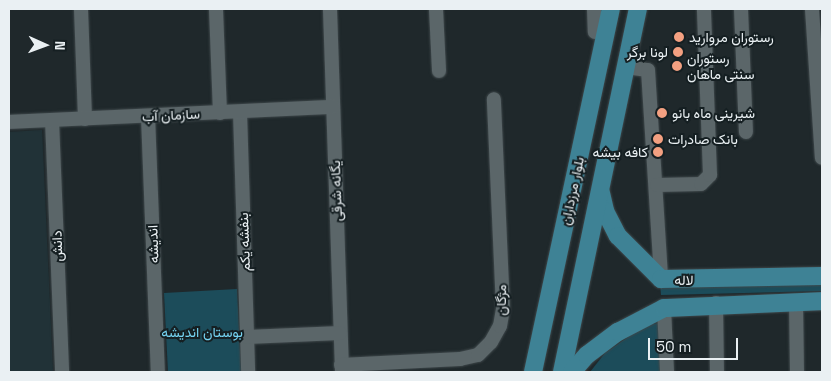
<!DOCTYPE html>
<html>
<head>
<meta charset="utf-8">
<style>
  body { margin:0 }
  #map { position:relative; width:831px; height:381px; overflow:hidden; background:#1f282b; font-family:"Space Grotesk",Vazirmatn,sans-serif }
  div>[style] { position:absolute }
  .built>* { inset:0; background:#213237 }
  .green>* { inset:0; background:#1c4c5a }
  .roads { filter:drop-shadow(0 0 1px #3e474a) drop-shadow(0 0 1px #3e474a) }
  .minor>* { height:14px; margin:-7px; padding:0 7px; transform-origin:7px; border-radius:7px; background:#5b6669 }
  .major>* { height:18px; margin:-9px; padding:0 9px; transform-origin:9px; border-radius:9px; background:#3e8295 }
  .dots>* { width:14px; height:14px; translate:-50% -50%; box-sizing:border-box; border:2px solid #151f22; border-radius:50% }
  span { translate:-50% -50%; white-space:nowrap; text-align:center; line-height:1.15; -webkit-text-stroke:4px #151f22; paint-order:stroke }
  .poi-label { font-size:14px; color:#eaf0f3 }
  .left { translate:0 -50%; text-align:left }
  .right { translate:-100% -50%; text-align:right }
  .street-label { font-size:14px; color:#eaf0f3 }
  .park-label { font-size:14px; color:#75d3f1 }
  .frame { position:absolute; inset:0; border:10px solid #eaf0f3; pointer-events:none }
  .north { position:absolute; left:20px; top:20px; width:50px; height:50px; -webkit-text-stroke:4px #151f22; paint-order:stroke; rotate:92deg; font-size:14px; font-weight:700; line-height:20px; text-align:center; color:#eaf0f3 }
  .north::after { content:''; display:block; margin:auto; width:18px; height:22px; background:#eaf0f3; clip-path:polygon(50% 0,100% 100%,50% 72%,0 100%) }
  .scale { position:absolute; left:648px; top:338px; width:90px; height:22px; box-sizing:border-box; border:2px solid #eaf0f3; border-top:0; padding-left:6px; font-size:15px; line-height:18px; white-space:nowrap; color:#eaf0f3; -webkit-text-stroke:4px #151f22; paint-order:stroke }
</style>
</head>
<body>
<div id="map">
  <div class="built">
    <div style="clip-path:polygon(42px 130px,53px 372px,9px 372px,9px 132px)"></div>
  </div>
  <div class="green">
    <div style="clip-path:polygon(822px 282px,822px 291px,661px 295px,660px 283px)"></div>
    <div style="clip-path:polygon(237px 289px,241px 372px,168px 372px,164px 293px)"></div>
    <div style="clip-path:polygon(658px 323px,661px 372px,590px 372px,605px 353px,644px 326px)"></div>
  </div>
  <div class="roads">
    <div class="minor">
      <div style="left:81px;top:9px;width:110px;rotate:87.9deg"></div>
      <div style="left:216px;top:9px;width:104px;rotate:87.8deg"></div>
      <div style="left:330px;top:9px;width:363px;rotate:88.1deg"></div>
      <div style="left:436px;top:9px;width:62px;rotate:87.2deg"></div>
      <div style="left:594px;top:9px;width:23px;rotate:88deg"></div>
      <div style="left:741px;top:9px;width:123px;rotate:87.7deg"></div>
      <div style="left:812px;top:9px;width:149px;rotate:86.2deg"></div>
      <div style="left:626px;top:67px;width:22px;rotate:8deg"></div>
      <div style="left:648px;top:70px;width:209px;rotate:86.4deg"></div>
      <div style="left:240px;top:112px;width:260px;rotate:88.2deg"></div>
      <div style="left:148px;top:116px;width:256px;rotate:87.8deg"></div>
      <div style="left:52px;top:120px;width:252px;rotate:87.7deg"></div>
      <div style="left:9px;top:122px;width:324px;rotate:-2.7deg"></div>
      <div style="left:657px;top:185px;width:44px;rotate:-1.3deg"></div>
      <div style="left:701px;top:184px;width:13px;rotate:-45deg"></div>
      <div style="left:710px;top:175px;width:166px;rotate:-92.1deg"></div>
      <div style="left:796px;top:301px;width:71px;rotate:89.2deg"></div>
      <div style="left:716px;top:303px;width:69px;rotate:89.2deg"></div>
      <div style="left:664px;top:308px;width:64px;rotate:87.3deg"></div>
      <div style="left:247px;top:337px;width:93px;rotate:-2.5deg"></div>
      <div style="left:341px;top:365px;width:119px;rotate:-2.9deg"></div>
      <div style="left:460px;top:359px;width:18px;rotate:-13deg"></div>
      <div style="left:478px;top:355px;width:18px;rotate:-45deg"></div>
      <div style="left:491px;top:342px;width:18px;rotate:-61deg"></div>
      <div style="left:500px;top:326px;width:17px;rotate:-80deg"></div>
      <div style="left:503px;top:309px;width:210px;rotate:-92.5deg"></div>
    </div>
    <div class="major">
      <div style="left:601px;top:193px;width:18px;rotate:77deg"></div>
      <div style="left:605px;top:211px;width:28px;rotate:63deg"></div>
      <div style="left:618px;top:236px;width:61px;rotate:45deg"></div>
      <div style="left:661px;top:279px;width:161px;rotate:-1.1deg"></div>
      <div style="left:533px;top:372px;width:371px;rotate:-77.9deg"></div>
      <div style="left:562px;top:372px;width:371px;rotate:-78.2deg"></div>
      <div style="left:572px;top:372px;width:23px;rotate:-49deg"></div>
      <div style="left:587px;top:355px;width:39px;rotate:-37deg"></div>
      <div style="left:618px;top:332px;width:52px;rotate:-27.6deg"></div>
      <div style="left:664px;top:308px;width:158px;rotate:-2.5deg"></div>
    </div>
  </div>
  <div class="dots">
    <div style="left:679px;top:37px;background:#f3a081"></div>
    <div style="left:678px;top:52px;background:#f3a081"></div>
    <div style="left:677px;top:66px;background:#f3a081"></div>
    <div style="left:662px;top:113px;background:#f3a081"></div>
    <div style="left:658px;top:139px;background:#f3a081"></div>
    <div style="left:658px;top:152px;background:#f3a081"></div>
  </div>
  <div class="poi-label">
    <span class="left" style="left:689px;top:37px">رستوران مروارید</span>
    <span class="right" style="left:668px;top:52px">لونا برگر</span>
    <span class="left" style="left:687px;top:66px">رستوران<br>سنتی ماهان</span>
    <span class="left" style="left:672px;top:113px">شیرینی ماه بانو</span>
    <span class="left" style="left:668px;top:139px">بانک صادرات</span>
    <span class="right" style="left:648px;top:152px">کافه بیشه</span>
  </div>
  <div class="street-label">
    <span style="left:171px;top:115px;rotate:-3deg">سازمان آب</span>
    <span style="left:336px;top:191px;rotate:-92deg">یگانه شرقی</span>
    <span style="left:572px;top:191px;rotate:-78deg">بلوار مرزداران</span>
    <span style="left:244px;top:242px;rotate:-92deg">بنفشه یکم</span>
    <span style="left:153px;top:244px;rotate:-92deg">اندیشه</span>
    <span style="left:57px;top:246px;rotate:-92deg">دانش</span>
    <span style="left:684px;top:280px;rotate:1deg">لاله</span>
    <span style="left:501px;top:300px;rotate:-89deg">مژگان</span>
  </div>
  <div class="park-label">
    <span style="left:202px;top:332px">بوستان اندیشه</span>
  </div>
  <div class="frame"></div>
  <div class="north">N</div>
  <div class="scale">50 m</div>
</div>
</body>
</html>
